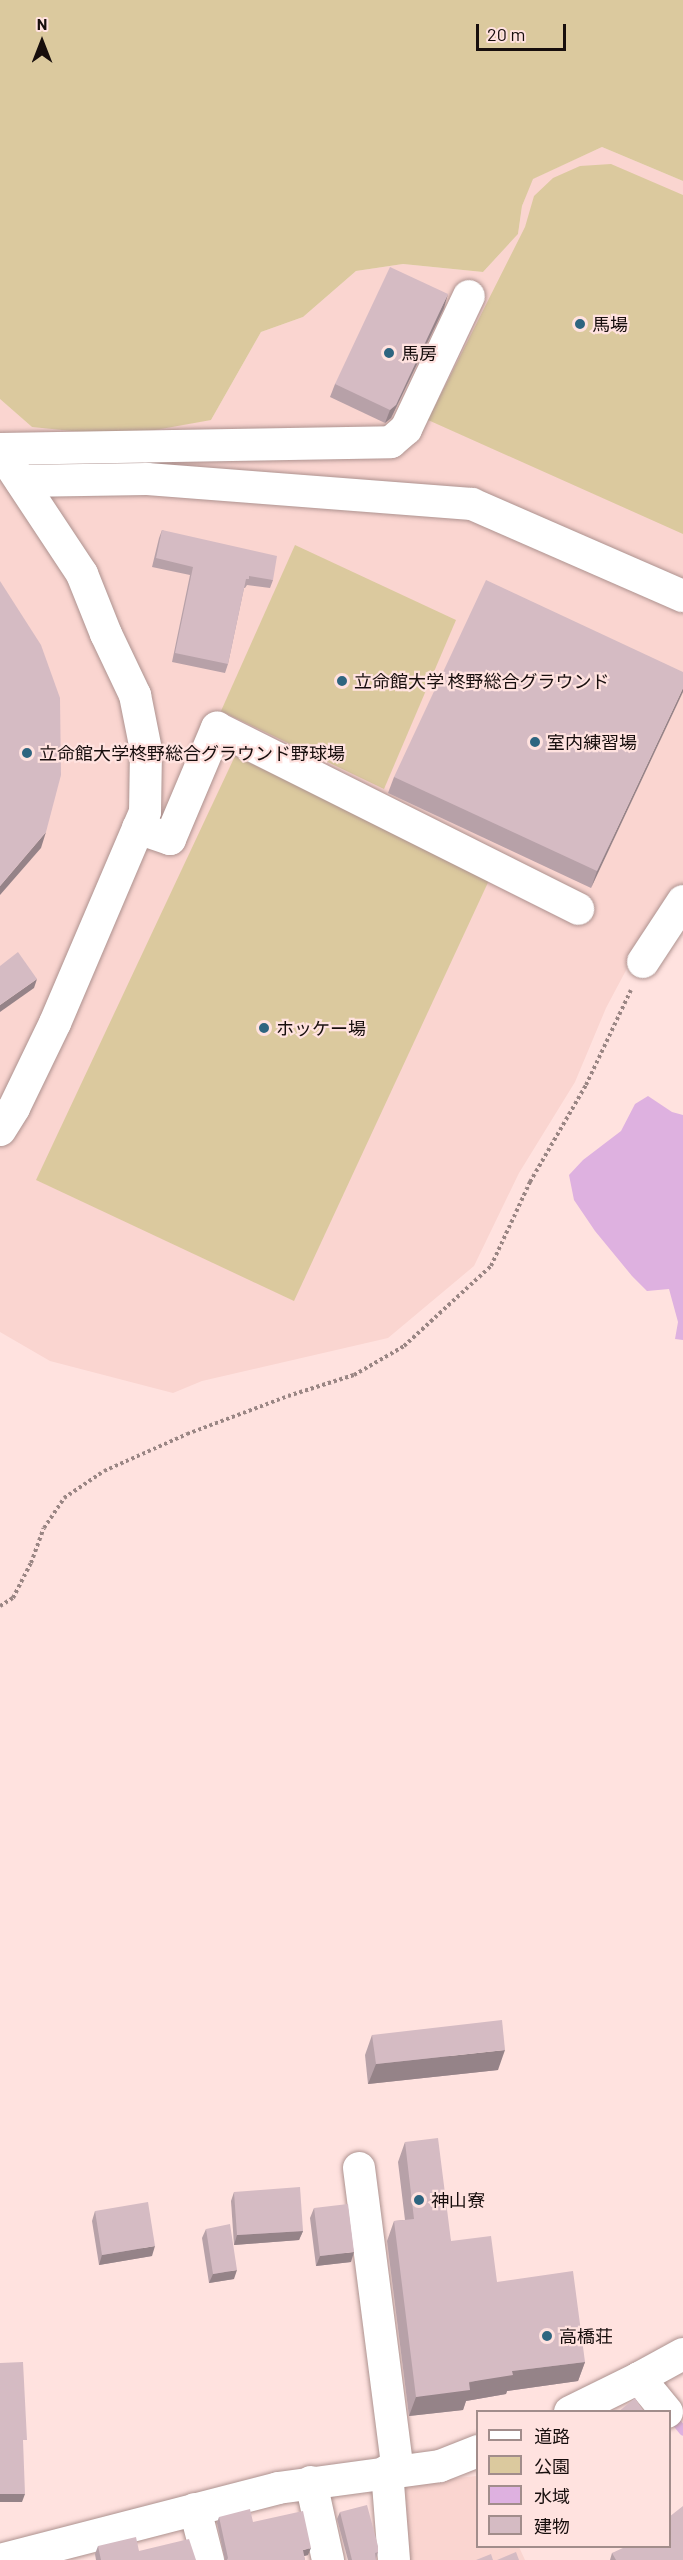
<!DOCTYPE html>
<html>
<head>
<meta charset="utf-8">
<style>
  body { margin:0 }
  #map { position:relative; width:683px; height:2560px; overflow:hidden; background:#ffe2df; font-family:Barlow,"Noto Sans JP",sans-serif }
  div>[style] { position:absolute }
  .built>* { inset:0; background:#fad5d0 }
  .green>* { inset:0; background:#dbc99e }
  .water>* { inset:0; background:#deb1e0 }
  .stream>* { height:9px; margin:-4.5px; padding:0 4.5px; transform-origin:4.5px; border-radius:4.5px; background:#deb1e0 }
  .path>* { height:4px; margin-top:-2px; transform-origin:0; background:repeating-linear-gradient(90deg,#9a8684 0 3px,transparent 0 6px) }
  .roads { filter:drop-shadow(0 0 2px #ad928f) drop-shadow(0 0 2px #ad928f) }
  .minor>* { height:32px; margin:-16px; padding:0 16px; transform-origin:16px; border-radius:16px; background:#fff }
  .wall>* { inset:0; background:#b7a1a8 }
  .shaded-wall>* { inset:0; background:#958388 }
  .building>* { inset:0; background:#d5bbc3 }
  .dots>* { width:16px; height:16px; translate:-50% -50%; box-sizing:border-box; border:3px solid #ffe2df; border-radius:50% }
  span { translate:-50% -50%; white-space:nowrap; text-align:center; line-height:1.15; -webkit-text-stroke:4.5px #ffe2df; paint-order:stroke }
  .poi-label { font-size:18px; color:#170e0d }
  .left { translate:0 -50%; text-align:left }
  .legend { position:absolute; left:476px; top:2410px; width:195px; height:138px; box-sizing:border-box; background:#ffe2df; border:2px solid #a28d8b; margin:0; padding:8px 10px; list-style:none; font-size:18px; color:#170e0d }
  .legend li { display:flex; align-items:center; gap:12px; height:30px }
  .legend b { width:30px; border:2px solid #a28d8b }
  .north { position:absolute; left:12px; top:12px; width:60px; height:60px; -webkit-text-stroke:4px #ffe2df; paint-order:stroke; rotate:0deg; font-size:16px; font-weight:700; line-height:24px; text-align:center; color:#170e0d }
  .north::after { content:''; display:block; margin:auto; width:21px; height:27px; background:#170e0d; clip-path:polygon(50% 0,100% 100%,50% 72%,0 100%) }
  .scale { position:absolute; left:476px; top:24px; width:90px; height:27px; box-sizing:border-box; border:3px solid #170e0d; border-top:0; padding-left:8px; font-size:18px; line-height:21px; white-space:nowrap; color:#170e0d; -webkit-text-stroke:4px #ffe2df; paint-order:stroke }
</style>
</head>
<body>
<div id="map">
  <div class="built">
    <div style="clip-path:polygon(602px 147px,683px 181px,683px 925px,632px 959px,606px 1008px,575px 1082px,519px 1173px,474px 1266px,388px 1338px,202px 1381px,173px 1393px,50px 1361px,0 1332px,0 399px,32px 427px,211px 420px,261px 332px,303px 317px,356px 271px,403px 264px,483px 272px,518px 234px,522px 206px,532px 179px)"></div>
    <div style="clip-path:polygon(477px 2476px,478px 2546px,519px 2547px,525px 2560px,387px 2560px,379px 2486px)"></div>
  </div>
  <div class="green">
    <div style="clip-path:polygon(0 0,683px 0,683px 181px,602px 147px,533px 179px,522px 206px,518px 234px,483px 272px,403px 264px,356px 271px,303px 317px,261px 332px,211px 420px,122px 436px,32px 427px,0 399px)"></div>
    <div style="clip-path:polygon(611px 164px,683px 195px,683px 534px,428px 420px,525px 227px,534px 196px,553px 178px,580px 166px)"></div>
    <div style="clip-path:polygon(295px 545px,456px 620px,384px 789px,221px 711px)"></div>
    <div style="clip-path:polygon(235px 756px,491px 876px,294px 1301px,36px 1180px)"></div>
  </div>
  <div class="water">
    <div style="clip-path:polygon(648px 1096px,672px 1112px,683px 1115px,683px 1340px,675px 1339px,678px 1322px,669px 1289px,647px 1291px,632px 1276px,595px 1231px,574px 1200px,569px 1175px,583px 1160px,621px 1131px,635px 1104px)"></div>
  </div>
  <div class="stream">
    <div style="left:671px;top:2416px;width:19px;rotate:51deg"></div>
  </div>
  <div class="path">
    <div style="left:0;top:1606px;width:15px;rotate:-32deg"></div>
    <div style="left:13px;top:1598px;width:39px;rotate:-63deg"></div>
    <div style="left:31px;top:1563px;width:37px;rotate:-70deg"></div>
    <div style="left:44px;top:1528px;width:36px;rotate:-56deg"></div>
    <div style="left:64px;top:1498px;width:48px;rotate:-34deg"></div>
    <div style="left:104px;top:1471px;width:91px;rotate:-24deg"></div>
    <div style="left:187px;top:1434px;width:108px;rotate:-20.6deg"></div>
    <div style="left:288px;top:1396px;width:69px;rotate:-17.7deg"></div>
    <div style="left:354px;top:1375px;width:58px;rotate:-30.1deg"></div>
    <div style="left:404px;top:1346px;width:118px;rotate:-42.6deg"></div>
    <div style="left:491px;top:1266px;width:93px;rotate:-65.1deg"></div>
    <div style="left:530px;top:1182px;width:112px;rotate:-60deg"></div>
    <div style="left:586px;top:1085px;width:105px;rotate:-64.7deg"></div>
  </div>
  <div class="roads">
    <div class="minor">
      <div style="left:0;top:449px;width:391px;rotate:-1deg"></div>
      <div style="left:391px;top:442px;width:20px;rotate:-41deg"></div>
      <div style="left:406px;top:429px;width:147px;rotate:-64.7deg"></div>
      <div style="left:0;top:450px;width:149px;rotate:56.5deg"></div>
      <div style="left:82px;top:574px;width:65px;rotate:68.2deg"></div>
      <div style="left:106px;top:634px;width:68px;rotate:64.6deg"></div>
      <div style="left:135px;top:695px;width:56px;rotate:78.7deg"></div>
      <div style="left:146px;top:750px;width:62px;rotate:90.9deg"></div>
      <div style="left:145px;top:812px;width:229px;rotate:113.1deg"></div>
      <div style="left:55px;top:1023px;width:94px;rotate:115.8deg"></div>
      <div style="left:14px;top:1108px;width:26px;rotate:122deg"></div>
      <div style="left:21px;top:481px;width:126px;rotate:-0.9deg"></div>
      <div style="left:147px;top:479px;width:326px;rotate:4.4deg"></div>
      <div style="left:472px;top:504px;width:230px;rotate:23.6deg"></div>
      <div style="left:138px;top:828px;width:34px;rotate:19deg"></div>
      <div style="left:170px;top:839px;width:121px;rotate:-67.1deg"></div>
      <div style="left:217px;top:728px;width:404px;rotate:26.6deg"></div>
      <div style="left:643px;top:962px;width:73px;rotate:-56.7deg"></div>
      <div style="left:359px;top:2168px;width:305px;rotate:82.7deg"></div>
      <div style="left:639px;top:2378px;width:50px;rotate:-28.6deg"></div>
      <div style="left:570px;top:2412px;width:77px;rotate:-26.2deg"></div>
      <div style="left:639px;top:2378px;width:44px;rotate:50.5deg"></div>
      <div style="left:387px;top:2471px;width:89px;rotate:85.5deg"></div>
      <div style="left:311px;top:2482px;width:80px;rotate:77.7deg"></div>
      <div style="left:195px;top:2509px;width:53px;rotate:75.7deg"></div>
      <div style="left:0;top:2560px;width:287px;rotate:-14.5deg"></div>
      <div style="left:278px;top:2488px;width:163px;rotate:-7.7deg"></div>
      <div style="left:440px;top:2466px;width:41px;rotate:-21.5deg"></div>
    </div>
  </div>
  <div class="wall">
    <div style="clip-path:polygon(444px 308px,391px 418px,385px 423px,330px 397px,335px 384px)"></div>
    <div style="clip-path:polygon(162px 530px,273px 580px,270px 588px,247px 585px,245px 588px,244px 588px,228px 664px,225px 673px,172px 662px,190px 575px,152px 567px,159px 538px)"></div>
    <div style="clip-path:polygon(683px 672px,591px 888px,388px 793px,394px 777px)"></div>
    <div style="clip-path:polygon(372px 2035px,498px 2070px,368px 2084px,365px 2055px)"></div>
    <div style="clip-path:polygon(405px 2142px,451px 2241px,585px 2362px,578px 2381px,507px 2391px,506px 2394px,466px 2401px,463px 2410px,409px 2416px,387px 2241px,394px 2221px,405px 2220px,398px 2162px)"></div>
    <div style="clip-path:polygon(234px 2192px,303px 2231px,299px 2240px,234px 2245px,231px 2201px)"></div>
    <div style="clip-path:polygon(314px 2208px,351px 2262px,316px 2266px,310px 2218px)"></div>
    <div style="clip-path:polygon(95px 2211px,152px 2256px,99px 2265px,92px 2221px)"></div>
    <div style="clip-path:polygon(206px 2229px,234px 2279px,209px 2283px,202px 2238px)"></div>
    <div style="clip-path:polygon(340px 2512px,378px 2552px,376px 2558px,376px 2560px,348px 2560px,337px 2519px)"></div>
    <div style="clip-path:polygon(219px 2517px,253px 2522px,308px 2555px,304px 2556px,305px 2560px,225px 2560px,217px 2523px)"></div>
    <div style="clip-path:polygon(98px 2546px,139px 2551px,196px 2560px,96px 2560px,95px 2554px)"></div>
    <div style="clip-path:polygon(669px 2547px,683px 2560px,610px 2560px,612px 2553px)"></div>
  </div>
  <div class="shaded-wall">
    <div style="clip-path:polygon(448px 294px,444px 308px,391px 418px,385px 423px,390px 410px)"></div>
    <div style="clip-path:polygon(683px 688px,683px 692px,591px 888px,597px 871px)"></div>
    <div style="clip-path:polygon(46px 832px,41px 848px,0 895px,0 886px)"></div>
    <div style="clip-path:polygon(37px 979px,34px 988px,0 1012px,0 1005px)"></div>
    <div style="clip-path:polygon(505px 2050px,498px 2070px,368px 2084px,376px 2064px)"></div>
    <div style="clip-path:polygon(303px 2231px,299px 2240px,234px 2245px,237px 2235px)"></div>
    <div style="clip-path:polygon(155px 2246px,152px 2256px,99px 2265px,102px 2255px)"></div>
    <div style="clip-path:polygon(354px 2252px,351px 2262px,316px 2266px,320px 2256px)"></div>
    <div style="clip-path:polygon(237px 2270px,234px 2279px,209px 2283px,213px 2274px)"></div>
    <div style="clip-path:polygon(585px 2362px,578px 2381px,507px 2391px,506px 2394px,466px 2401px,463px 2410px,409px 2416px,416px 2397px,512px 2371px)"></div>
    <div style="clip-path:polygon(0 2494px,25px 2494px,22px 2502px,0 2502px)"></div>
    <div style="clip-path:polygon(311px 2548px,308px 2555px,300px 2557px,303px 2550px)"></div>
  </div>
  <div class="building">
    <div style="clip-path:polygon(390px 267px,448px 294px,396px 405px,390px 410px,335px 384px)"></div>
    <div style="clip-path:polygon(162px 530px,277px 556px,273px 580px,249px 576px,249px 579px,246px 579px,228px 664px,175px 653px,193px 567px,156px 558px)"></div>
    <div style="clip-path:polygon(486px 580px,683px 672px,683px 688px,597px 871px,394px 777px)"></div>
    <div style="clip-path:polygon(0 581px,41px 645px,60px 698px,61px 775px,46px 832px,0 886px)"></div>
    <div style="clip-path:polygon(18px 952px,37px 979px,0 1005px,0 966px)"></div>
    <div style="clip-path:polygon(502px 2020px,505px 2050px,376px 2064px,372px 2035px)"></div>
    <div style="clip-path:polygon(438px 2138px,451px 2241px,491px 2236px,497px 2282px,573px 2271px,585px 2362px,512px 2371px,513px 2375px,469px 2382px,470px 2390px,416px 2397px,394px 2221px,414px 2219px,405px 2142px)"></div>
    <div style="clip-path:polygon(300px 2187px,303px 2231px,237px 2235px,234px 2192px)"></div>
    <div style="clip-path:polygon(148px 2202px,155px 2246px,102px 2255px,95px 2211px)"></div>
    <div style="clip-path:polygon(348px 2204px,354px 2252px,320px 2256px,314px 2208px)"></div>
    <div style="clip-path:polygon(230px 2224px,237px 2270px,213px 2274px,206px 2229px)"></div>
    <div style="clip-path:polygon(23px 2362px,27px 2440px,23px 2440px,25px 2494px,0 2494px,0 2363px)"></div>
    <div style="clip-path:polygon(635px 2398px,644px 2412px,618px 2412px)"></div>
    <div style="clip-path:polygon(367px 2505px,378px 2546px,378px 2552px,375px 2553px,376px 2560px,352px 2560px,340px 2512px)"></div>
    <div style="clip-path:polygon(683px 2506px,683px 2560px,616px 2560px,612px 2553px,625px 2547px,669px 2547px,669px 2517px)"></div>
    <div style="clip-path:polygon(250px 2509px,253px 2522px,303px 2511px,311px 2548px,303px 2550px,305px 2560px,227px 2560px,228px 2558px,219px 2517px)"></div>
    <div style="clip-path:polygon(136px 2537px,139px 2551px,189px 2539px,196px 2560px,101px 2560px,98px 2546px)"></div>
    <div style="clip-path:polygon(516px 2552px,519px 2560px,497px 2560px)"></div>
    <div style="clip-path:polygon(491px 2554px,493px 2560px,476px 2560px)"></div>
  </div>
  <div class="dots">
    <div style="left:580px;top:324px;background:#2e6580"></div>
    <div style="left:389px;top:353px;background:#2e6580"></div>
    <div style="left:342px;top:681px;background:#2e6580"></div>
    <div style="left:535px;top:742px;background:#2e6580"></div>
    <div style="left:27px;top:753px;background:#2e6580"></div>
    <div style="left:264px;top:1028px;background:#2e6580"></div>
    <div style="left:419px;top:2200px;background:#2e6580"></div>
    <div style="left:547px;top:2336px;background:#2e6580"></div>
  </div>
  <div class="poi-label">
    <span class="left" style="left:592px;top:324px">馬場</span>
    <span class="left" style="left:401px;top:353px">馬房</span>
    <span class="left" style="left:354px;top:681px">立命館大学 柊野総合グラウンド</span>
    <span class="left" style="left:547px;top:742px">室内練習場</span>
    <span class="left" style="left:39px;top:753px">立命館大学柊野総合グラウンド野球場</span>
    <span class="left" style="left:276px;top:1028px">ホッケー場</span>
    <span class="left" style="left:431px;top:2200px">神山寮</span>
    <span class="left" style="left:559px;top:2336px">高橋荘</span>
  </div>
  <ul class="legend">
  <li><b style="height:8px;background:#fff"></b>道路</li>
  <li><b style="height:16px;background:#dbc99e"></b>公園</li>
  <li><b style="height:16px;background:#deb1e0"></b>水域</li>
  <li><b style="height:16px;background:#d5bbc3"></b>建物</li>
  </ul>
  <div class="north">N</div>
  <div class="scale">20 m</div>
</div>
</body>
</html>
